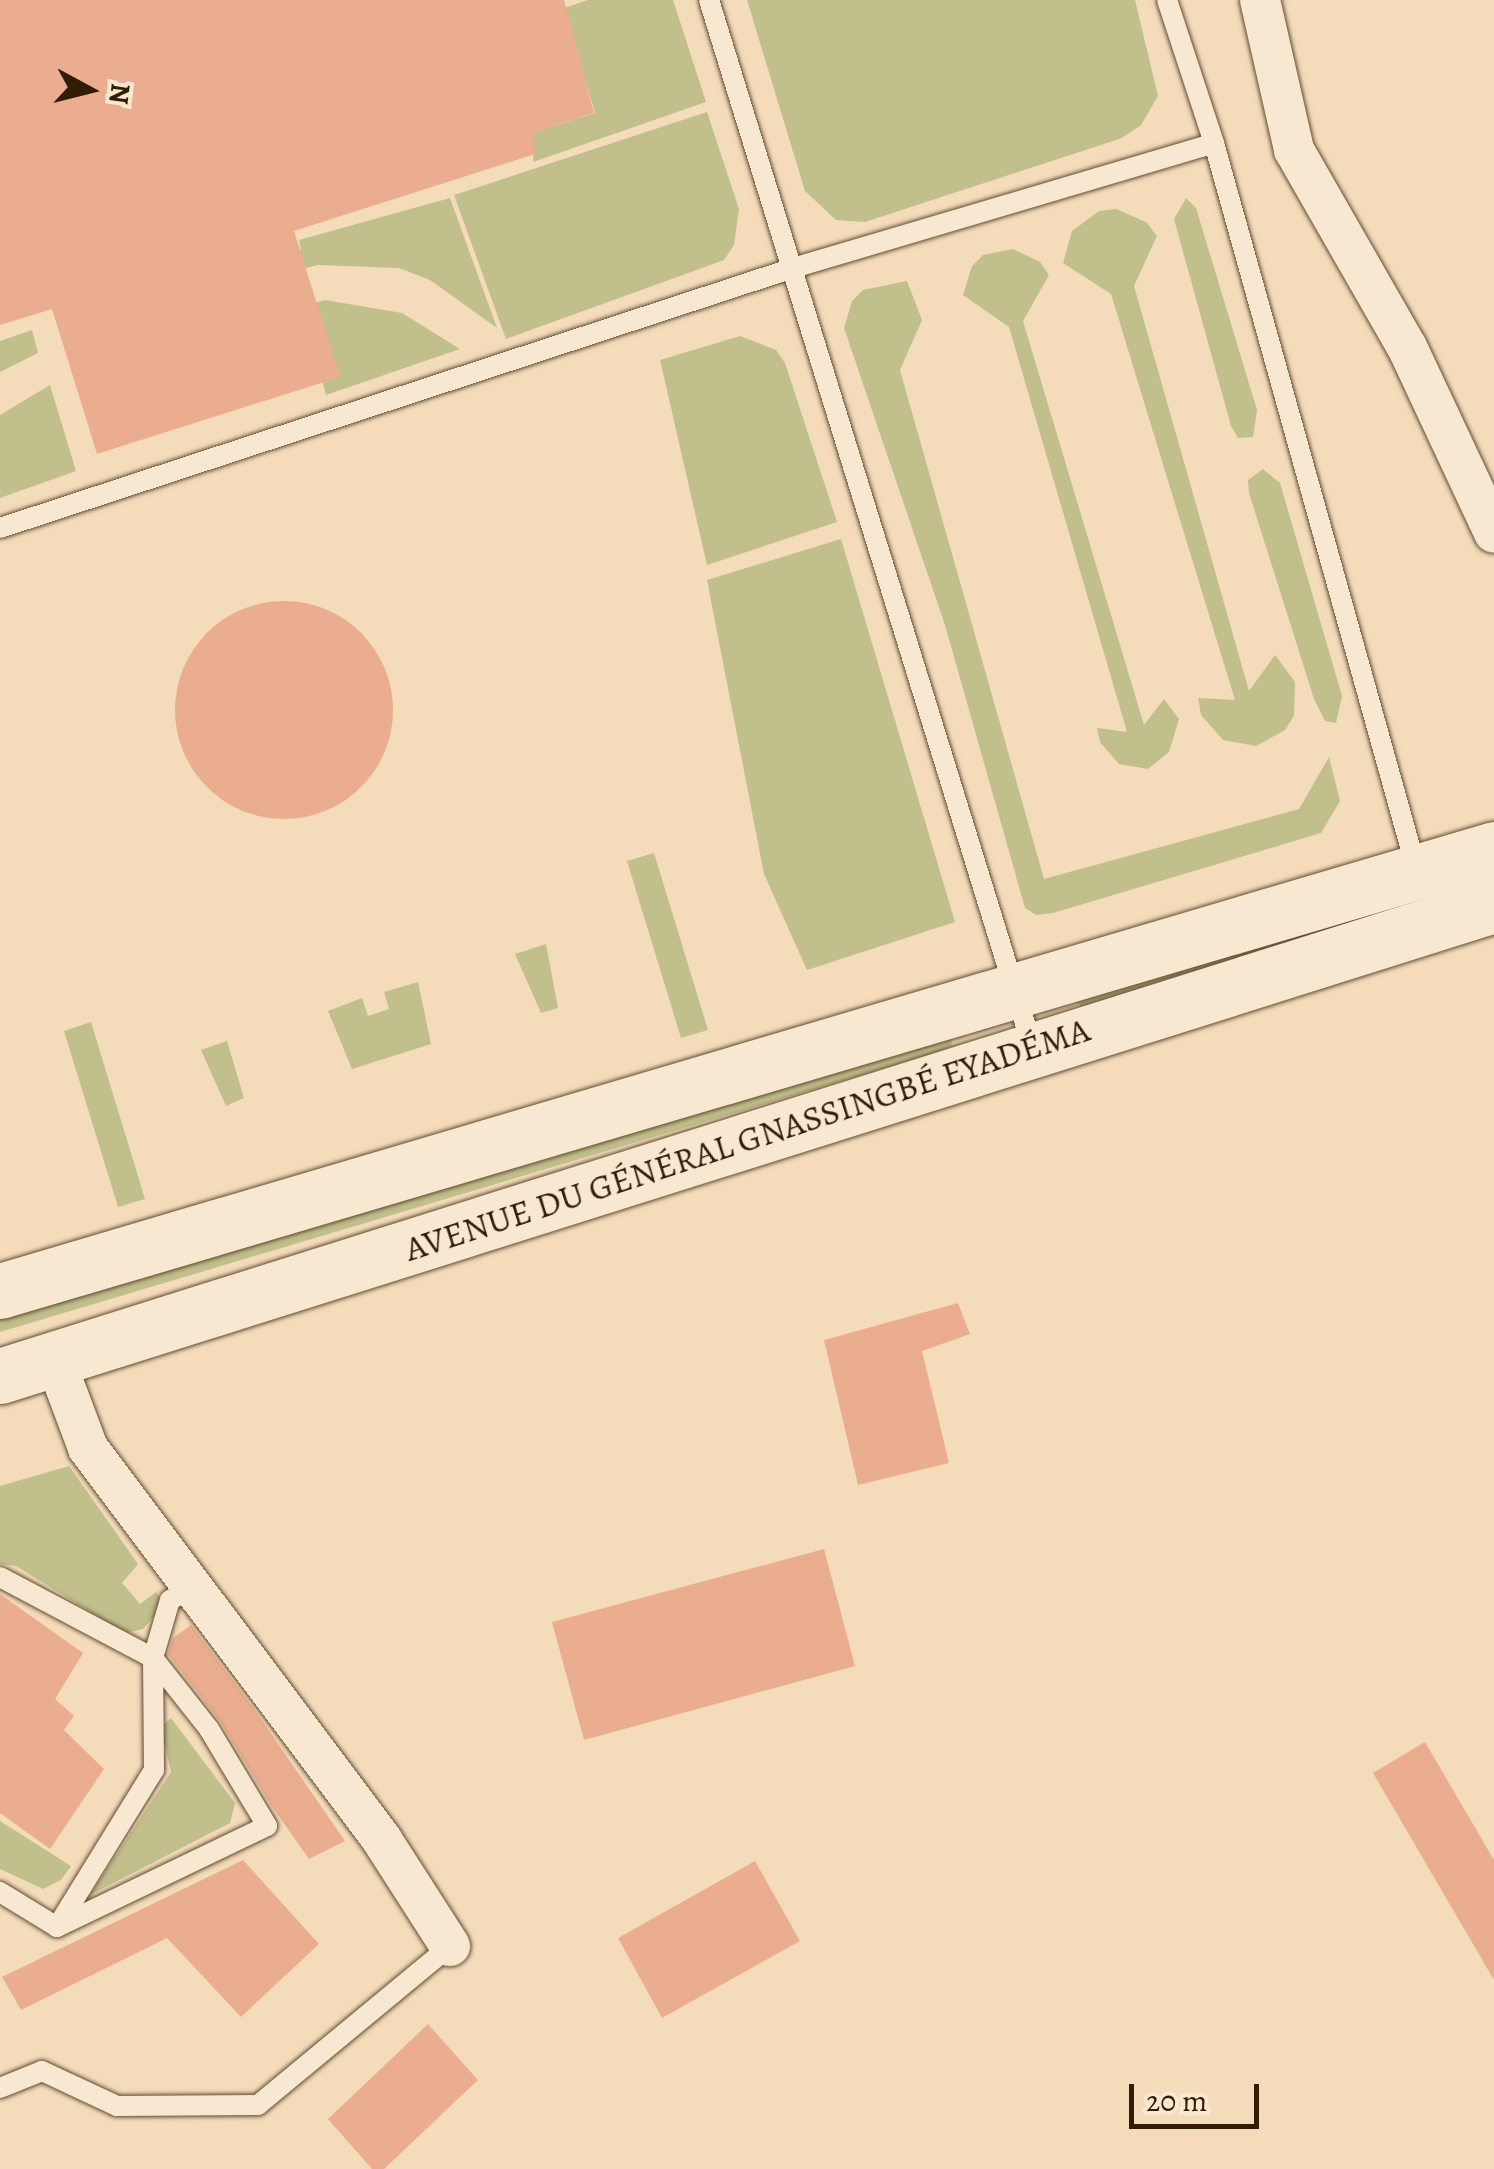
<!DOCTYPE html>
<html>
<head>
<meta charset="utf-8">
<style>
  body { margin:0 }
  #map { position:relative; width:1494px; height:2169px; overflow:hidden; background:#f4dcba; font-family:Alegreya,serif }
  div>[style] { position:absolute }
  .green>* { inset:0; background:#c1bf8c }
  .water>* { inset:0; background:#9cbcac }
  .round { border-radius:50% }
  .building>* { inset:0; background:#ebad8f }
  .roads { filter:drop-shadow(0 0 2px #624c32) drop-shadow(0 0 2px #624c32) }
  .service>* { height:20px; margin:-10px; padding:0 10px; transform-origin:10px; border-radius:10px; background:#f8e8d2 }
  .minor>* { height:40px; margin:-20px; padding:0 20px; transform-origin:20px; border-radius:20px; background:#f8e8d2 }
  .secondary>* { height:55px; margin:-27.5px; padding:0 27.5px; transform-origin:27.5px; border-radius:27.5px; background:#f8e8d2 }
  span { translate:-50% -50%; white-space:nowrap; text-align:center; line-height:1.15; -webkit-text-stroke:9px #f8e8d2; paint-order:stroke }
  .street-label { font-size:35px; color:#311c04 }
  .north { position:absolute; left:40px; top:40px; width:100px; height:100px; -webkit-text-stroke:8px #f8e8d2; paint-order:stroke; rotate:97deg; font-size:28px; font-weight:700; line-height:40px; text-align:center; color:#311c04 }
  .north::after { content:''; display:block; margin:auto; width:35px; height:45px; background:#311c04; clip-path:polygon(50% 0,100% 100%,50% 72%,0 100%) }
  .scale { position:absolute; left:1129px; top:2084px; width:130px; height:45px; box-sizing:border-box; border:5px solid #311c04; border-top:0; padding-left:12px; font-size:30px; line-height:35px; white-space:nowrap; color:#311c04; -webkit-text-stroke:8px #f8e8d2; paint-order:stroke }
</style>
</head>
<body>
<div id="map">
  <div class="green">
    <div style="clip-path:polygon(588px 0,673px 0,706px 102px,533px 162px,534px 132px,595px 113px,564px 8px)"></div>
    <div style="clip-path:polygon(747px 0,1135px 0,1158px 96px,1141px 125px,1122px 138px,865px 222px,836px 220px,805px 191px)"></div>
    <div style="clip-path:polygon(707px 112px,739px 209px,734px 245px,724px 260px,506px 339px,454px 195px)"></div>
    <div style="clip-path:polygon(450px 198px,497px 328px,430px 280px,399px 268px,318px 265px,293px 271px,286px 256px,301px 250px,299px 240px)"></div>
    <div style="clip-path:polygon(1186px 198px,1196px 208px,1257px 410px,1253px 437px,1238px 438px,1231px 426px,1174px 219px)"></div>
    <div style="clip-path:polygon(1116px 209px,1146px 222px,1157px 236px,1134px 286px,1249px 691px,1275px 655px,1295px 682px,1294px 716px,1285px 730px,1256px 746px,1223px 740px,1201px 715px,1198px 698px,1235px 700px,1111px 294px,1063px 263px,1072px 231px,1099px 211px)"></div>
    <div style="clip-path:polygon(1013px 249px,1040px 262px,1049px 275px,1023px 321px,1144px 725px,1164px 699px,1179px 719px,1169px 752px,1148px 769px,1119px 764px,1100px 742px,1097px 728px,1127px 732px,1009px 327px,963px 295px,972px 266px,983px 255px)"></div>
    <div style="clip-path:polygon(907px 281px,922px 320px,900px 370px,1044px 879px,1299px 809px,1329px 757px,1340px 801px,1321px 833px,1053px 913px,1036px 915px,1025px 908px,945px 625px,844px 328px,852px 301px,863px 290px)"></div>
    <div style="clip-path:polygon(325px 300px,402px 313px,460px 349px,326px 395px,302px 306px)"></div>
    <div style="clip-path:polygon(32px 330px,38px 353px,0 372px,0 341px)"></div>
    <div style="clip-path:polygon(740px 336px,776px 350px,785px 363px,837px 522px,707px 565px,660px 360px)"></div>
    <div style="clip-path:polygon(50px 385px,76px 471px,0 498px,0 415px)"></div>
    <div style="clip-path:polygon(1263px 469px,1280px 483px,1342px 696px,1336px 723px,1325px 721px,1314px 699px,1249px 493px,1248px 480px)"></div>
    <div style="clip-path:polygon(841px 539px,955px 922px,807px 970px,764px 874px,707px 580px)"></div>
    <div style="clip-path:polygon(654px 853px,708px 1030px,681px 1038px,627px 861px)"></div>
    <div style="clip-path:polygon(1356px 913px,1349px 929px,1084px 1008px,1077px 1003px,1077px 996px)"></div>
    <div style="clip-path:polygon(546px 944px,558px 1008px,541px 1013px,515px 954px)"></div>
    <div style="clip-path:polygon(418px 982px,431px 1044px,352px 1069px,328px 1011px,362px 998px,368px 1016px,389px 1009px,384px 992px)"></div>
    <div style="clip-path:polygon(91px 1022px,145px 1199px,118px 1207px,64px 1031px)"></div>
    <div style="clip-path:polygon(951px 1032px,952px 1046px,938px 1052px,0 1332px,0 1309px)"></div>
    <div style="clip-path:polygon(227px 1041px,244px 1098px,226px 1106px,201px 1050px)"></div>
    <div style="clip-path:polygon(69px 1466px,138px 1564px,122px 1583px,140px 1604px,156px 1592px,164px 1605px,143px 1629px,125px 1633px,16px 1566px,0 1564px,0 1486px)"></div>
    <div style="clip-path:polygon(171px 1718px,235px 1803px,230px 1823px,90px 1895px,171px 1772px,161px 1727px)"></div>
    <div style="clip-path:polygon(0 1821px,71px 1866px,61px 1880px,43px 1889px,0 1869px)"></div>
  </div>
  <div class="water">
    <div style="clip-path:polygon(evenodd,302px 620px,335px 632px,361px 656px,376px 689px,377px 724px,365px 758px,341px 784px,308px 799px,273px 801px,239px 788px,213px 764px,198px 731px,197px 696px,210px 662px,233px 636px,266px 621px,302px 620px,268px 647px,310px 648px,342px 676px,349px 718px,326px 757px,284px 771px,245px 755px,224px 716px,233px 676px,268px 647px)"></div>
    <div class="round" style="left:241px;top:657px;width:96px;height:96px"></div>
  </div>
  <div class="building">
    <div style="clip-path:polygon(0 0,564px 0,594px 113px,534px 132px,535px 154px,294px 231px,340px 377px,97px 454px,52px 309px,0 325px)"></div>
    <div class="round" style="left:175px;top:601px;width:218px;height:218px"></div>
    <div style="clip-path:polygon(958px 1303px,970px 1334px,922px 1351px,949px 1463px,858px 1485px,824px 1340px)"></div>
    <div style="clip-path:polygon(824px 1549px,855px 1666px,584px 1740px,552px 1622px)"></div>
    <div style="clip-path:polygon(0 1594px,83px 1653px,55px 1699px,74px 1716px,64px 1730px,104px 1769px,50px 1849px,0 1813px)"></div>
    <div style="clip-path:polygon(191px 1625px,254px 1709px,345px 1841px,309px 1859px,271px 1805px,220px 1721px,168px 1654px,173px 1638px)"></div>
    <div style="clip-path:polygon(1425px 1742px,1494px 1860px,1494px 1980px,1373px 1773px)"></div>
    <div style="clip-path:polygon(243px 1860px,319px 1944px,241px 2017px,167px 1938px,21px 2010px,2px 1977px)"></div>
    <div style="clip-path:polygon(755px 1861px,800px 1941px,662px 2018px,618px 1938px)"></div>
    <div style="clip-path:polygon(428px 2024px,478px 2080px,384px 2169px,372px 2169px,328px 2119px)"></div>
  </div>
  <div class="roads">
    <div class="service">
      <div style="left:709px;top:0;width:1098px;rotate:72.84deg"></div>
      <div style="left:1167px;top:0;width:151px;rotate:71.8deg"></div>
      <div style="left:1214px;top:143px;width:753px;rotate:74.43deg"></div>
      <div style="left:0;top:528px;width:835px;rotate:-18.15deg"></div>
      <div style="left:793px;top:268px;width:439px;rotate:-16.5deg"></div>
      <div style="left:0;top:1577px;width:173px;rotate:27.9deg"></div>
      <div style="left:153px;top:1658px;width:90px;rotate:51.7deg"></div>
      <div style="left:209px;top:1729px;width:113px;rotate:59.1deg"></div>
      <div style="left:267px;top:1826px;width:233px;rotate:154.3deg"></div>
      <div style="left:57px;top:1927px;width:67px;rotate:-148.4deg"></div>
      <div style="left:57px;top:1927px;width:185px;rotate:-58.3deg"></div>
      <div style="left:154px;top:1770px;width:112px;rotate:-90.5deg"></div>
      <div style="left:153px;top:1658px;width:60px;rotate:-73.7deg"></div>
      <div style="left:170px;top:1600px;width:25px;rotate:-29deg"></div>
      <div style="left:0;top:2088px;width:45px;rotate:-22deg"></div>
      <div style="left:42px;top:2071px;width:83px;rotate:25deg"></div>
      <div style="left:117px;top:2106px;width:141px;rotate:-0.4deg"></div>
      <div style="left:258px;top:2105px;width:249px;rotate:-39.6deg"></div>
    </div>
    <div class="minor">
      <div style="left:1260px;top:0;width:154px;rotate:77.2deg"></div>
      <div style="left:1294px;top:150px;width:227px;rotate:60.2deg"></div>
      <div style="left:1407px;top:347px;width:205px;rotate:64.9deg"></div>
      <div style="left:55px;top:1360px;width:94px;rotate:69.4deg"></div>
      <div style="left:88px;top:1448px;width:490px;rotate:53.1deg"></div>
      <div style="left:382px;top:1840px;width:126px;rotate:57.3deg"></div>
    </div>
    <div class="secondary">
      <div style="left:0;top:1291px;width:1558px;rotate:-16.48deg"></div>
      <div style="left:0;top:1376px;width:1566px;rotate:-17.5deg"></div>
    </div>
  </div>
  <div class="street-label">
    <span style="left:747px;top:1139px;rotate:-18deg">AVENUE DU GÉNÉRAL GNASSINGBÉ EYADÉMA</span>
  </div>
  <div class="north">N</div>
  <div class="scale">20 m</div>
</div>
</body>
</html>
